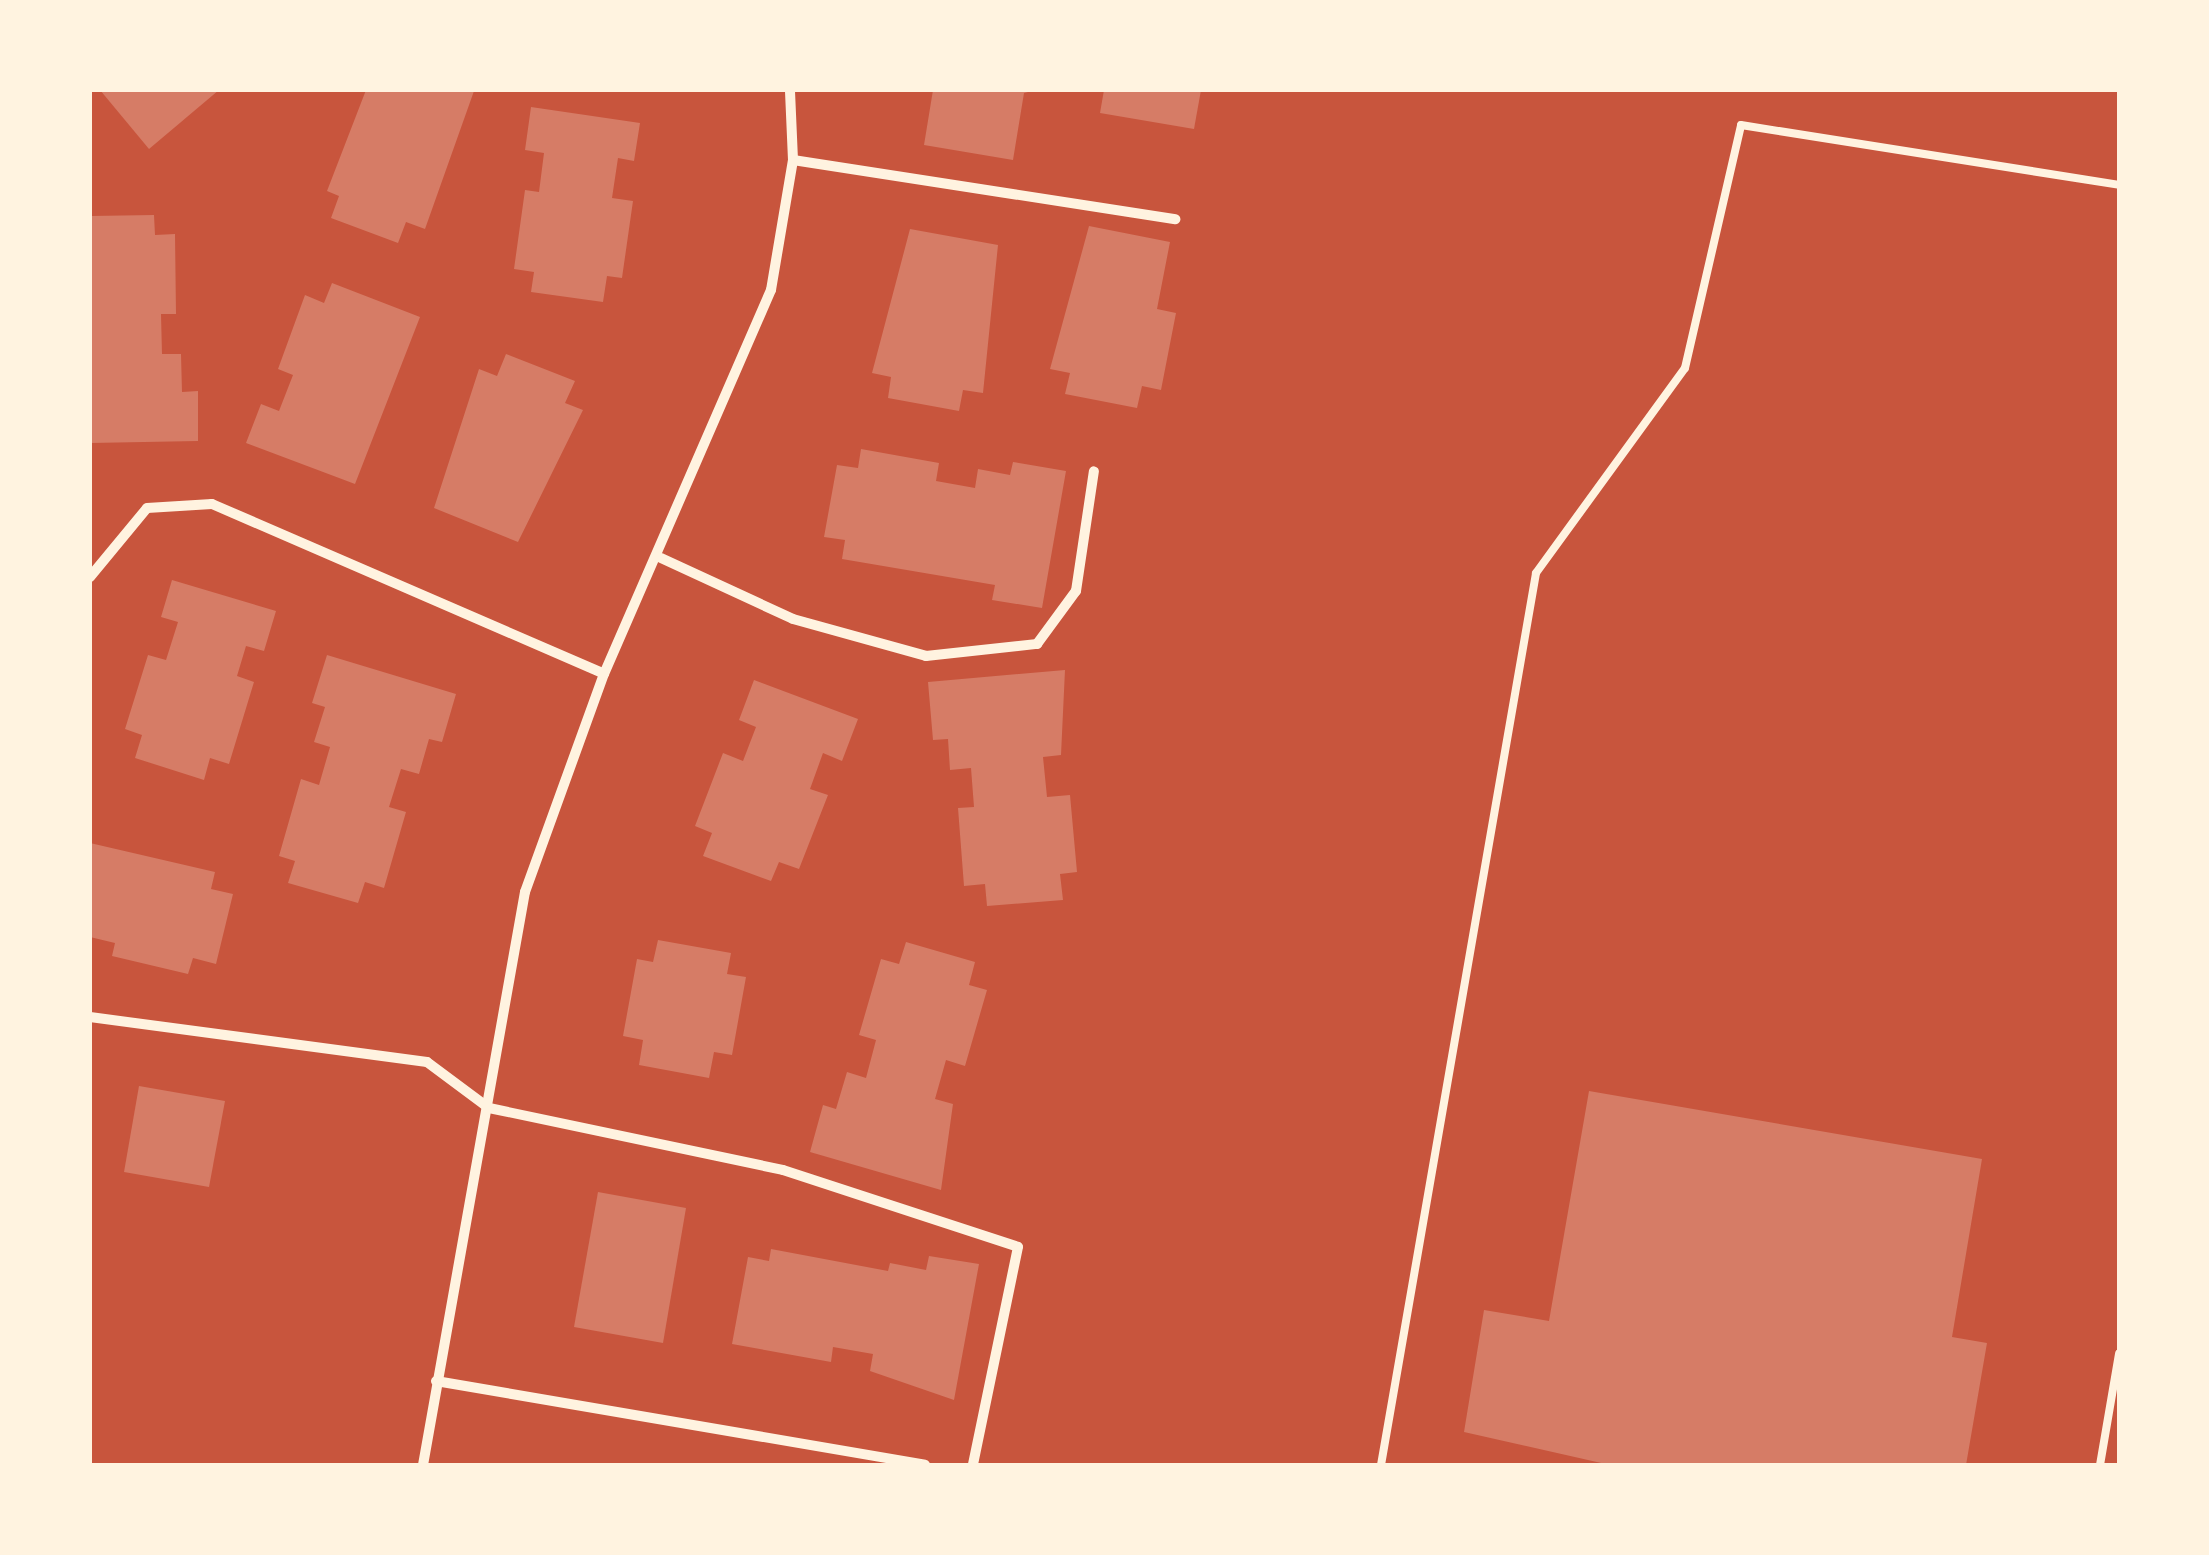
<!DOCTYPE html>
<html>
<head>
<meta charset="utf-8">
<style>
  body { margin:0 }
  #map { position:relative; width:2209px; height:1555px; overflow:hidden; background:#c8553d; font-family:"Libre Baskerville",serif }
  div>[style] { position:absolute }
  .building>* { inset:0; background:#d67c66 }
  .service>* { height:8px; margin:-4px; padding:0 4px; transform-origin:4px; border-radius:4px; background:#fff3e0 }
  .minor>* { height:10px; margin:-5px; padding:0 5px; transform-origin:5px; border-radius:5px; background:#fff3e0 }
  span { translate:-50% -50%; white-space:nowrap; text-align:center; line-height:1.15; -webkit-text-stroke:8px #fff3e0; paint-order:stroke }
  .frame { position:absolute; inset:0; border:92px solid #fff3e0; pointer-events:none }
</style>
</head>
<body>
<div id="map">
  <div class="building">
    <div style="clip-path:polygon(100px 90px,219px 90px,149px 149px)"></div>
    <div style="clip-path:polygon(366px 90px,474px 91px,425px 229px,406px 222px,398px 243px,331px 218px,339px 196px,327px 191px)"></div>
    <div style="clip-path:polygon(933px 90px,1036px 90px,1024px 93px,1013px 160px,924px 145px)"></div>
    <div style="clip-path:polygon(1104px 90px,1201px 90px,1194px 129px,1100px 113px)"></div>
    <div style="clip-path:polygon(531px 107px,640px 123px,634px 161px,618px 158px,612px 198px,633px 201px,622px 278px,607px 276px,603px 302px,531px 292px,534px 272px,514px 269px,525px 190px,539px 192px,544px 153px,525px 150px)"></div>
    <div style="clip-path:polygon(154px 215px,155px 235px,175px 234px,176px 314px,161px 314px,162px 354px,181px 354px,182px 392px,198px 391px,198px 441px,90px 443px,90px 216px)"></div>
    <div style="clip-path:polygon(1089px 226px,1170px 242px,1157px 309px,1176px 313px,1161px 390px,1142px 386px,1137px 408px,1065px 394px,1070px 373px,1050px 369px)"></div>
    <div style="clip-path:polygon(910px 229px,998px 245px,983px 393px,963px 390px,959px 411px,888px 398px,891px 377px,872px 373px)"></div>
    <div style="clip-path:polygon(332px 283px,420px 317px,355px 484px,246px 443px,261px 404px,279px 411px,293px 375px,278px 369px,305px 295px,324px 303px)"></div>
    <div style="clip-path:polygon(506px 354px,575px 381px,565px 403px,583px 410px,518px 542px,434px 508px,479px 369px,497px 376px)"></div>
    <div style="clip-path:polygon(861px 449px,939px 463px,936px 481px,975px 488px,978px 469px,1010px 475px,1013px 462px,1066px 471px,1042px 608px,992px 600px,995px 585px,842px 559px,845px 540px,824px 537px,837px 465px,858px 468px)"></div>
    <div style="clip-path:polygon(172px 580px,276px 611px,264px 651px,246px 646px,237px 676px,254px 682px,229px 764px,210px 758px,204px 780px,135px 758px,142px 735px,125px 729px,148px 655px,166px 660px,178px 622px,161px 617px)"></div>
    <div style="clip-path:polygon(327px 655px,456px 694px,442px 742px,429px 739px,419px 774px,401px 769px,389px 807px,406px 812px,384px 888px,365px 882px,358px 903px,288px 883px,295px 861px,279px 856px,301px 779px,319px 785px,330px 747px,314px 742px,325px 707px,312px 703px)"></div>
    <div style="clip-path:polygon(1065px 670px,1061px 755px,1043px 757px,1047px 797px,1070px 795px,1077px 872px,1060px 874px,1063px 900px,987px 906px,985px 884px,964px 886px,958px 808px,974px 807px,971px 768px,950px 770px,948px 739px,933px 740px,928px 682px)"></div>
    <div style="clip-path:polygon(754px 680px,858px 719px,842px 761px,823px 753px,810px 789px,828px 795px,799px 869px,779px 862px,771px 881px,703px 856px,712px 833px,695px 826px,723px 753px,743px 761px,756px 727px,739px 720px)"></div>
    <div style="clip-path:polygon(90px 843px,215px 872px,211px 889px,233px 894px,216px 964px,193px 958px,188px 974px,112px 956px,115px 943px,90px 937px)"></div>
    <div style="clip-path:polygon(658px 940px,731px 953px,727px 974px,746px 977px,732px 1055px,714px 1052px,709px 1078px,639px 1065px,643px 1040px,623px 1036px,637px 959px,653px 962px)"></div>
    <div style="clip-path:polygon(906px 942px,975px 962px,969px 985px,987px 990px,965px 1066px,946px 1060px,935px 1099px,953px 1104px,941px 1190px,810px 1152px,823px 1105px,836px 1109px,847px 1072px,866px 1078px,876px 1040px,859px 1035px,881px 959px,899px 964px)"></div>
    <div style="clip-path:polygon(139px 1086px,225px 1101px,209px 1187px,124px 1172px)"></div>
    <div style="clip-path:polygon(1589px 1091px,1982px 1159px,1952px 1337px,1987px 1343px,1966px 1465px,1610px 1465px,1464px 1432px,1484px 1310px,1549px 1321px)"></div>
    <div style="clip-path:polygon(598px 1192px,686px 1208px,663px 1343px,574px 1327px)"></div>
    <div style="clip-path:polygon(771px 1249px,888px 1271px,890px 1263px,926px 1270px,929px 1256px,979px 1264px,954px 1400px,870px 1371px,873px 1354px,833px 1347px,831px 1362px,732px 1344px,748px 1257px,769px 1261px)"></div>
  </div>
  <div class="service">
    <div style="left:1381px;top:1465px;width:905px;rotate:-80.14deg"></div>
    <div style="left:1536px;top:573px;width:253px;rotate:-54deg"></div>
    <div style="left:1685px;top:368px;width:249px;rotate:-77deg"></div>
    <div style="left:1741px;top:125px;width:383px;rotate:9deg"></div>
    <div style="left:2100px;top:1465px;width:113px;rotate:-80.3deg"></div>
  </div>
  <div class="minor">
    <div style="left:793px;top:160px;width:387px;rotate:8.8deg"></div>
    <div style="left:661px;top:558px;width:145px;rotate:24.8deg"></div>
    <div style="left:793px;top:619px;width:138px;rotate:15.5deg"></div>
    <div style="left:926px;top:656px;width:112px;rotate:-6.2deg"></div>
    <div style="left:1037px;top:644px;width:66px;rotate:-53.7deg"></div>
    <div style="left:1076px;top:591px;width:121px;rotate:-81.5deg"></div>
    <div style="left:90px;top:577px;width:89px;rotate:-50.4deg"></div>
    <div style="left:147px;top:508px;width:65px;rotate:-3.5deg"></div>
    <div style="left:212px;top:504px;width:427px;rotate:23.4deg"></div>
    <div style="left:90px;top:1017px;width:340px;rotate:7.6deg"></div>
    <div style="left:427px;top:1062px;width:77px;rotate:36.6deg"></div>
    <div style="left:489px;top:1108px;width:300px;rotate:11.9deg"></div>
    <div style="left:783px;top:1170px;width:247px;rotate:18.1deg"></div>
    <div style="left:1018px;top:1247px;width:223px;rotate:101.7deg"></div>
    <div style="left:436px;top:1381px;width:496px;rotate:9.7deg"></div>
    <div style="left:423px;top:1465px;width:582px;rotate:-79.91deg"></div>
    <div style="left:525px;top:892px;width:232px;rotate:-70.1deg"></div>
    <div style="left:604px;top:674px;width:419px;rotate:-66.5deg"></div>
    <div style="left:771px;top:290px;width:132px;rotate:-80.4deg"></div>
    <div style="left:793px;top:160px;width:70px;rotate:-92.5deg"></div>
  </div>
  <div class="frame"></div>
</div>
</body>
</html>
